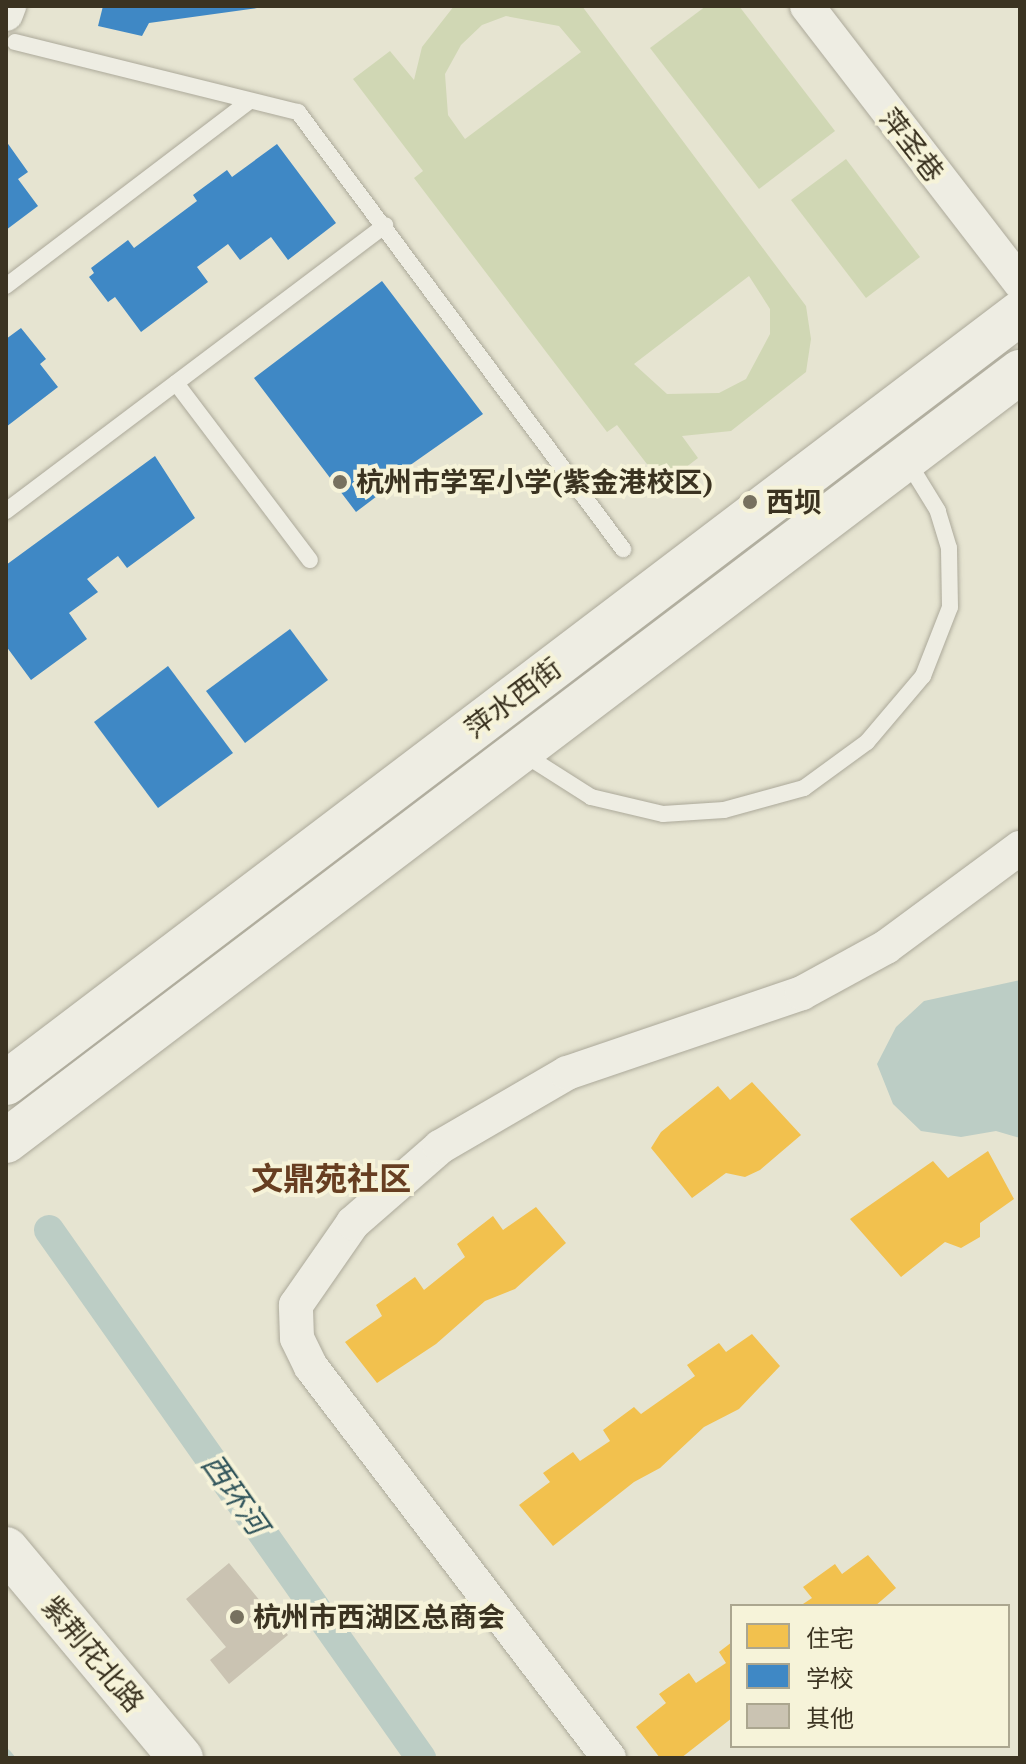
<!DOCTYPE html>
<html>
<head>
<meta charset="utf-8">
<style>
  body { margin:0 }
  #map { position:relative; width:1026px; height:1764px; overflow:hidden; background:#e6e4d1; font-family:"PT Serif","Noto Sans SC",serif }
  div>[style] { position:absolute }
  .green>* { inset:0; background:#d0d7b4 }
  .water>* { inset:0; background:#bccdc5 }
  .homes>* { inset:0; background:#f2c14e }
  .schools>* { inset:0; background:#3f88c5 }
  .stream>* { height:9px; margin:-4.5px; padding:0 4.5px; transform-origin:4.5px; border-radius:4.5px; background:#bccdc5 }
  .canal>* { height:30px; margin:-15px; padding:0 15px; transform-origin:15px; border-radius:15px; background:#bccdc5 }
  .building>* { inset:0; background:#cac3b2 }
  .roads { filter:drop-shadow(0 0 2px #aca99a) drop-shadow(0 0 2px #aca99a) }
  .lane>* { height:16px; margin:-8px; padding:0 8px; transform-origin:8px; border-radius:8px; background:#eeede3 }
  .street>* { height:34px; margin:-17px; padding:0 17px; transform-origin:17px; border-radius:17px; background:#eeede3 }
  .secondary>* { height:44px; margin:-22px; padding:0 22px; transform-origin:22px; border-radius:22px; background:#eeede3 }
  .dots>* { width:22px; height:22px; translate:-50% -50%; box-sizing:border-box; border:4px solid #f6f3d9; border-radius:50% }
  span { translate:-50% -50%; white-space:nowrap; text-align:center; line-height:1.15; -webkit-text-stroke:8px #f6f3d9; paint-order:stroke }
  .street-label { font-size:28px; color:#3b3321 }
  .poi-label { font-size:28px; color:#3b3321; font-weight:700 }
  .left { translate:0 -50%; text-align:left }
  .water-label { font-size:30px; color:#31555b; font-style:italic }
  .quarter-label { font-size:32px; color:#673e21; font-weight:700 }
  .frame { position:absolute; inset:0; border:8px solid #3b3321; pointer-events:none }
  .legend { position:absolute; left:730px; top:1604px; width:280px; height:144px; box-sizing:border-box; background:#f6f3d9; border:2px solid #aba68f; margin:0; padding:10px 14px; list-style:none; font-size:24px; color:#3b3321 }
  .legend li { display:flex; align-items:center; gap:16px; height:40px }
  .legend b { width:40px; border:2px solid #aba68f }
</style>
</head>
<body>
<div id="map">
  <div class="green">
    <div style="clip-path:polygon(evenodd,454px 6px,582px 6px,806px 306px,811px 339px,806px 372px,731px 431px,682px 436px,698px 458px,663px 485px,617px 425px,607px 432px,414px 178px,423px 171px,353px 79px,390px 51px,414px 80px,422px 47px,454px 6px,506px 16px,559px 26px,581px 52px,465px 139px,448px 115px,445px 74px,461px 45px,482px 25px,506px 16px,454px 6px,749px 276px,770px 309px,770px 334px,746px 379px,719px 393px,667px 394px,634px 364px,749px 276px)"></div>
    <div style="clip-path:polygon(706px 6px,739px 6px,835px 131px,759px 189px,650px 48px)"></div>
    <div style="clip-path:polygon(846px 159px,920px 257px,866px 298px,791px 200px)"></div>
  </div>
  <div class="water">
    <div style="clip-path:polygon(1020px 980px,1020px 1138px,996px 1131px,961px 1137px,921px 1131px,893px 1104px,877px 1064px,896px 1027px,924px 1001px)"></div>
  </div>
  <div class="homes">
    <div style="clip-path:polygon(752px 1082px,801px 1135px,760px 1170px,745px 1177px,726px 1173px,692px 1198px,651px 1148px,661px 1132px,718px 1086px,730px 1100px)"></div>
    <div style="clip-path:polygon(988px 1151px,1014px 1199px,980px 1223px,980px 1237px,961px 1248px,945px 1242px,901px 1277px,850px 1219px,933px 1161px,948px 1178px)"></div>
    <div style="clip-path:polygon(536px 1207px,566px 1243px,515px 1289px,485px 1301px,436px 1344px,377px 1383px,345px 1342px,382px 1316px,376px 1305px,415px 1277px,424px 1290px,465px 1257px,457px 1244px,493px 1216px,503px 1230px)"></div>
    <div style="clip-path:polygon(752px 1334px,780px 1366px,739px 1409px,704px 1427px,660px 1468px,634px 1482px,553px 1546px,519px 1505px,550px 1482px,543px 1473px,573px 1452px,580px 1461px,610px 1441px,603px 1430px,634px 1407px,641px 1414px,695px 1376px,687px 1365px,719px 1343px,726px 1352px)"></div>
    <div style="clip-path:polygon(868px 1555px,896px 1588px,875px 1606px,800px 1606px,812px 1598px,803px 1587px,835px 1564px,842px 1574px)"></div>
    <div style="clip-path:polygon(732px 1642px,732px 1718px,681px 1758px,660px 1758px,636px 1727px,666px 1703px,659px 1694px,689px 1673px,696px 1683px,726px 1663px,719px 1652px)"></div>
  </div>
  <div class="schools">
    <div style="clip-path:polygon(103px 6px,257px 6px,257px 8px,149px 23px,142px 36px,98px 26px)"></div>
    <div style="clip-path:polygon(6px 141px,28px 172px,18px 179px,38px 206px,6px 230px)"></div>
    <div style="clip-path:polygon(277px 144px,336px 223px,288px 260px,271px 237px,240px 260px,228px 244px,197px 267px,208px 282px,141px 332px,115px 297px,108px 302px,89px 277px,94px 273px,91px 268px,128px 240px,134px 248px,197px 201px,193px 195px,227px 170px,232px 177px)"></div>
    <div style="clip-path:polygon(382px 281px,483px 414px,389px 480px,393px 484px,356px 512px,254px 378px)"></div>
    <div style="clip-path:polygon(21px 328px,46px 359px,40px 364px,58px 387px,6px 427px,6px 339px)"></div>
    <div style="clip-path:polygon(155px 456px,195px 518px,127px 568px,118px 556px,87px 579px,98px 592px,69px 613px,87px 639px,31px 680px,6px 646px,6px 565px)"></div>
    <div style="clip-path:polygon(290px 629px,328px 680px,245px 743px,206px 691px)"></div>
    <div style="clip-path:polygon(168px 666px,233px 753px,158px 808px,94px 722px)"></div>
  </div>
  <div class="stream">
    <div style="left:6px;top:1753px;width:6px;rotate:51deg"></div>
  </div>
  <div class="canal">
    <div style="left:49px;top:1230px;width:646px;rotate:54.83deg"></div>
  </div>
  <div class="building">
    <div style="clip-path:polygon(229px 1563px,288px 1635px,229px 1684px,210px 1660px,226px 1647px,186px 1599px)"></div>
  </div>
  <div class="roads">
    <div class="lane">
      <div style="left:15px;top:42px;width:292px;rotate:13.9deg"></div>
      <div style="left:298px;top:112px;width:545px;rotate:53.36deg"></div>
      <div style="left:6px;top:286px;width:306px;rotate:-37.2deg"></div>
      <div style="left:176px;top:383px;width:222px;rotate:52.9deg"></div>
      <div style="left:6px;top:511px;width:475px;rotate:-37deg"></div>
      <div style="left:522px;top:753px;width:82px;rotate:32.5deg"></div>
      <div style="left:591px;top:797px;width:74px;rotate:13.3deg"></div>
      <div style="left:663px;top:814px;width:61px;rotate:-3.8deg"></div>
      <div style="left:724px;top:810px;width:83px;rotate:-15.4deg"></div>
      <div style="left:804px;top:788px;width:78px;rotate:-36.1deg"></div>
      <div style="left:867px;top:742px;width:87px;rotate:-49.7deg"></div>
      <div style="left:923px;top:676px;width:74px;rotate:-68.6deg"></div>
      <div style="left:950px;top:607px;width:59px;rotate:-91deg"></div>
      <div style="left:949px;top:548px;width:39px;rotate:-107deg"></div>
      <div style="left:938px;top:511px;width:61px;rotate:-121.6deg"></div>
    </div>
    <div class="street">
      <div style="left:807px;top:6px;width:349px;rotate:52.4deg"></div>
      <div style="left:6px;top:14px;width:9px;rotate:-69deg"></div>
      <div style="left:609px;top:1758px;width:492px;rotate:-127.3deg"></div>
      <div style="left:311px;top:1367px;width:32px;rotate:-116deg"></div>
      <div style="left:297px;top:1338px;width:33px;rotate:-92deg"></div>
      <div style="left:296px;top:1305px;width:100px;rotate:-55.2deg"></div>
      <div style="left:353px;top:1223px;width:116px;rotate:-41.1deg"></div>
      <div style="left:440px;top:1147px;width:147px;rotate:-30.2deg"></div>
      <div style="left:567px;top:1073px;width:248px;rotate:-18.8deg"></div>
      <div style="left:802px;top:993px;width:96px;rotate:-28.7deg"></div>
      <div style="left:886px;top:947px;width:167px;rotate:-36.5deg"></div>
    </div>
    <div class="secondary">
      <div style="left:6px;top:1083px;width:1273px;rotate:-37.21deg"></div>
      <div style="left:6px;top:1141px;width:1273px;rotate:-37.18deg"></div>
      <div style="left:6px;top:1549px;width:273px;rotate:50.1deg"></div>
    </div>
  </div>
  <div class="dots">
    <div style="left:340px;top:482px;background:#77715f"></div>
    <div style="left:750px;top:502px;background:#77715f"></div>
    <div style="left:237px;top:1617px;background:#77715f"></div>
  </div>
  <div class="street-label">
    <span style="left:912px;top:145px;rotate:52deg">萍圣巷</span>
    <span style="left:513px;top:698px;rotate:-37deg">萍水西街</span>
    <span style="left:93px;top:1654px;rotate:50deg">紫荆花北路</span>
  </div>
  <div class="poi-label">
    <span class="left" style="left:356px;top:482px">杭州市学军小学(紫金港校区)</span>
    <span class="left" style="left:766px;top:502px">西坝</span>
    <span class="left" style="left:253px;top:1617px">杭州市西湖区总商会</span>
  </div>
  <div class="water-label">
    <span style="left:235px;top:1494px;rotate:55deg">西环河</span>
  </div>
  <div class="quarter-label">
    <span style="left:331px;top:1178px">文鼎苑社区</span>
  </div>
  <div class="frame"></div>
  <ul class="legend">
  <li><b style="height:22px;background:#f2c14e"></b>住宅</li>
  <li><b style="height:22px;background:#3f88c5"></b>学校</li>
  <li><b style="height:22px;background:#cac3b2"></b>其他</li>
  </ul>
</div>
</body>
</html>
